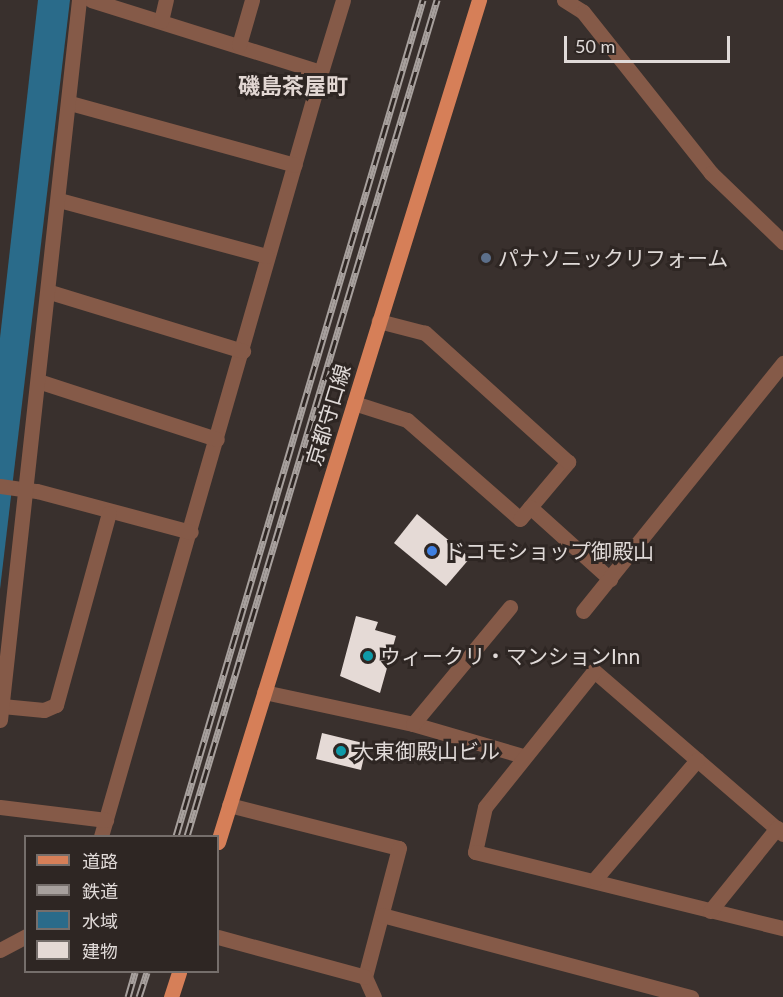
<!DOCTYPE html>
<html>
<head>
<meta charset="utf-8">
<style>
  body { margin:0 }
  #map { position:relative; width:783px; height:997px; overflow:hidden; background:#39302d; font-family:Lato,"Noto Sans JP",sans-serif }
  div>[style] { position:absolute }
  .water>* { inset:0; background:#2a6b8a }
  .building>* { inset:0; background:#e5dad6 }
  .minor>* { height:15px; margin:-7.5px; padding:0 7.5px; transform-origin:7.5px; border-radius:7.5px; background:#855a48 }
  .major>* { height:15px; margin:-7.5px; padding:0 7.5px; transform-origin:7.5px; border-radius:7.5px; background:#d67f58 }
  .rail>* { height:7px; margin-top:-3.5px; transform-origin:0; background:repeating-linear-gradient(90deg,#2e2623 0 14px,#a7a09d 0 28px); box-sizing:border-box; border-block:2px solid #a7a09d }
  .dots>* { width:16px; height:16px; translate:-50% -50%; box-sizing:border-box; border:3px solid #2e2623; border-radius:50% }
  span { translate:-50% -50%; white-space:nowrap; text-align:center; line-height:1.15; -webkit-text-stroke:6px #2e2623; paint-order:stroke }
  .poi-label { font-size:21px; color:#e0dad8 }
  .left { translate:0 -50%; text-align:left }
  .street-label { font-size:21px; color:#e0dad8 }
  .neighbourhood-label { font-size:22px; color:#e2d7d3; font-weight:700 }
  .legend { position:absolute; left:24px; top:835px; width:195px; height:138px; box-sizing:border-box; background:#2e2623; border:2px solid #756e6b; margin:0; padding:8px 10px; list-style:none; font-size:18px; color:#e0dad8 }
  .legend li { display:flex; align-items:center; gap:12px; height:30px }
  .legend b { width:30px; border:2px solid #756e6b }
  .scale { position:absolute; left:564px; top:36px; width:166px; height:27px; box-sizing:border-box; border:3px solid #e0dad8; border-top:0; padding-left:8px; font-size:18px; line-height:21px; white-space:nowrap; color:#e0dad8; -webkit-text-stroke:4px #2e2623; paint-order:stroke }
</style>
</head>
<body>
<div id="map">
  <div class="water">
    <div style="clip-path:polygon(38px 0,70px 0,0 589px,0 338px)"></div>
  </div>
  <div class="building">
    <div style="clip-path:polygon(417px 514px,470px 558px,446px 586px,394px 543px)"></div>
    <div style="clip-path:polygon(356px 616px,378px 622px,375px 630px,396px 636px,380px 693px,340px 676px)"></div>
    <div style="clip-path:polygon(322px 733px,367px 744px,361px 770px,316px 759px)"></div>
  </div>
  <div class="minor">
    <div style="left:91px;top:0;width:241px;rotate:17.4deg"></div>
    <div style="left:321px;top:72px;width:795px;rotate:106.06deg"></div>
    <div style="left:564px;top:0;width:22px;rotate:32deg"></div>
    <div style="left:583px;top:12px;width:206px;rotate:51.5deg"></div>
    <div style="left:711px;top:173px;width:100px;rotate:43.8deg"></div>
    <div style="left:161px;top:21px;width:22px;rotate:-77deg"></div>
    <div style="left:239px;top:45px;width:47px;rotate:-73.9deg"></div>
    <div style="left:321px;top:72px;width:75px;rotate:-73deg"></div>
    <div style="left:70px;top:103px;width:233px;rotate:15.4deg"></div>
    <div style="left:59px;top:200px;width:215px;rotate:15.1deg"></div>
    <div style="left:50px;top:292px;width:202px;rotate:17deg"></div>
    <div style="left:38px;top:381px;width:188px;rotate:18deg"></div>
    <div style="left:354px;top:403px;width:56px;rotate:17.8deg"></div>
    <div style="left:407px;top:420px;width:150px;rotate:41.2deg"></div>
    <div style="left:520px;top:519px;width:75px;rotate:-49.9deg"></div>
    <div style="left:568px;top:462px;width:193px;rotate:-137.9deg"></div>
    <div style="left:425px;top:333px;width:48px;rotate:-165.4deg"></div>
    <div style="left:0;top:486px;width:37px;rotate:8deg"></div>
    <div style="left:37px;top:491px;width:159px;rotate:14.9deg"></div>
    <div style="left:530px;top:507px;width:108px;rotate:42deg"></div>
    <div style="left:583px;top:611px;width:319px;rotate:-51.1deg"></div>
    <div style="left:264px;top:692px;width:152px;rotate:12.1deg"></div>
    <div style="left:413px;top:724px;width:115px;rotate:16.2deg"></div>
    <div style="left:2px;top:706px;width:42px;rotate:5.4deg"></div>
    <div style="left:44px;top:710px;width:13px;rotate:-23deg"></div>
    <div style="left:56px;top:705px;width:199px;rotate:-74.6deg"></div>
    <div style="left:0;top:720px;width:724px;rotate:-83.74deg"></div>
    <div style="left:413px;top:724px;width:152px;rotate:-50.3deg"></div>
    <div style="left:229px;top:805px;width:175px;rotate:14.2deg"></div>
    <div style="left:399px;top:848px;width:133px;rotate:104.8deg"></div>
    <div style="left:365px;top:977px;width:22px;rotate:66deg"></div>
    <div style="left:0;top:807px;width:107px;rotate:7deg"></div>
    <div style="left:783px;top:834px;width:250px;rotate:-139.2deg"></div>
    <div style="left:594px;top:671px;width:174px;rotate:128.7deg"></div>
    <div style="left:485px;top:807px;width:46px;rotate:102.5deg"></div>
    <div style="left:475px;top:852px;width:317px;rotate:13.9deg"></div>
    <div style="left:595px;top:879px;width:157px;rotate:-49.4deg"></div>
    <div style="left:710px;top:911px;width:107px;rotate:-51.1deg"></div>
    <div style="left:382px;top:915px;width:320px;rotate:14.9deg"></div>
    <div style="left:218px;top:937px;width:152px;rotate:15.2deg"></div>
    <div style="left:0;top:950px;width:30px;rotate:-28deg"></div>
  </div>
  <div class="major">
    <div style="left:218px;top:842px;width:882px;rotate:-72.78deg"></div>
    <div style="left:171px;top:997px;width:26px;rotate:-72deg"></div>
  </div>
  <div class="rail">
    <div style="left:176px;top:836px;width:872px;rotate:-73.54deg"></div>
    <div style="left:187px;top:836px;width:873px;rotate:-73.35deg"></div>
    <div style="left:128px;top:997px;width:26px;rotate:-74deg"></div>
    <div style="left:139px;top:997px;width:26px;rotate:-72deg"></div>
  </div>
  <div class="dots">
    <div style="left:486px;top:258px;background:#5c6f8a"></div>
    <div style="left:432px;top:551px;background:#3f7fe0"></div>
    <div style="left:368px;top:656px;background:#0f9aa8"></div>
    <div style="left:341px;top:751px;background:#0f9aa8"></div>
  </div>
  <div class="poi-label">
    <span class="left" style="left:498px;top:258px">パナソニックリフォーム</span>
    <span class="left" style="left:444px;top:551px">ドコモショップ御殿山</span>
    <span class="left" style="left:380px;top:656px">ウィークリ・マンションInn</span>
    <span class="left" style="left:353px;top:751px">大東御殿山ビル</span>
  </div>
  <div class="street-label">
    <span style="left:328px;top:415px;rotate:-73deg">京都守口線</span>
  </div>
  <div class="neighbourhood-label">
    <span style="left:293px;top:86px">磯島茶屋町</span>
  </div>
  <ul class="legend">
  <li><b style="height:8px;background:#d67f58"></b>道路</li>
  <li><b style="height:8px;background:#a7a09d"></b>鉄道</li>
  <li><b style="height:16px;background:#2a6b8a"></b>水域</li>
  <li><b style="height:16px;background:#e5dad6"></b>建物</li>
  </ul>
  <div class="scale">50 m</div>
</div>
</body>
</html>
